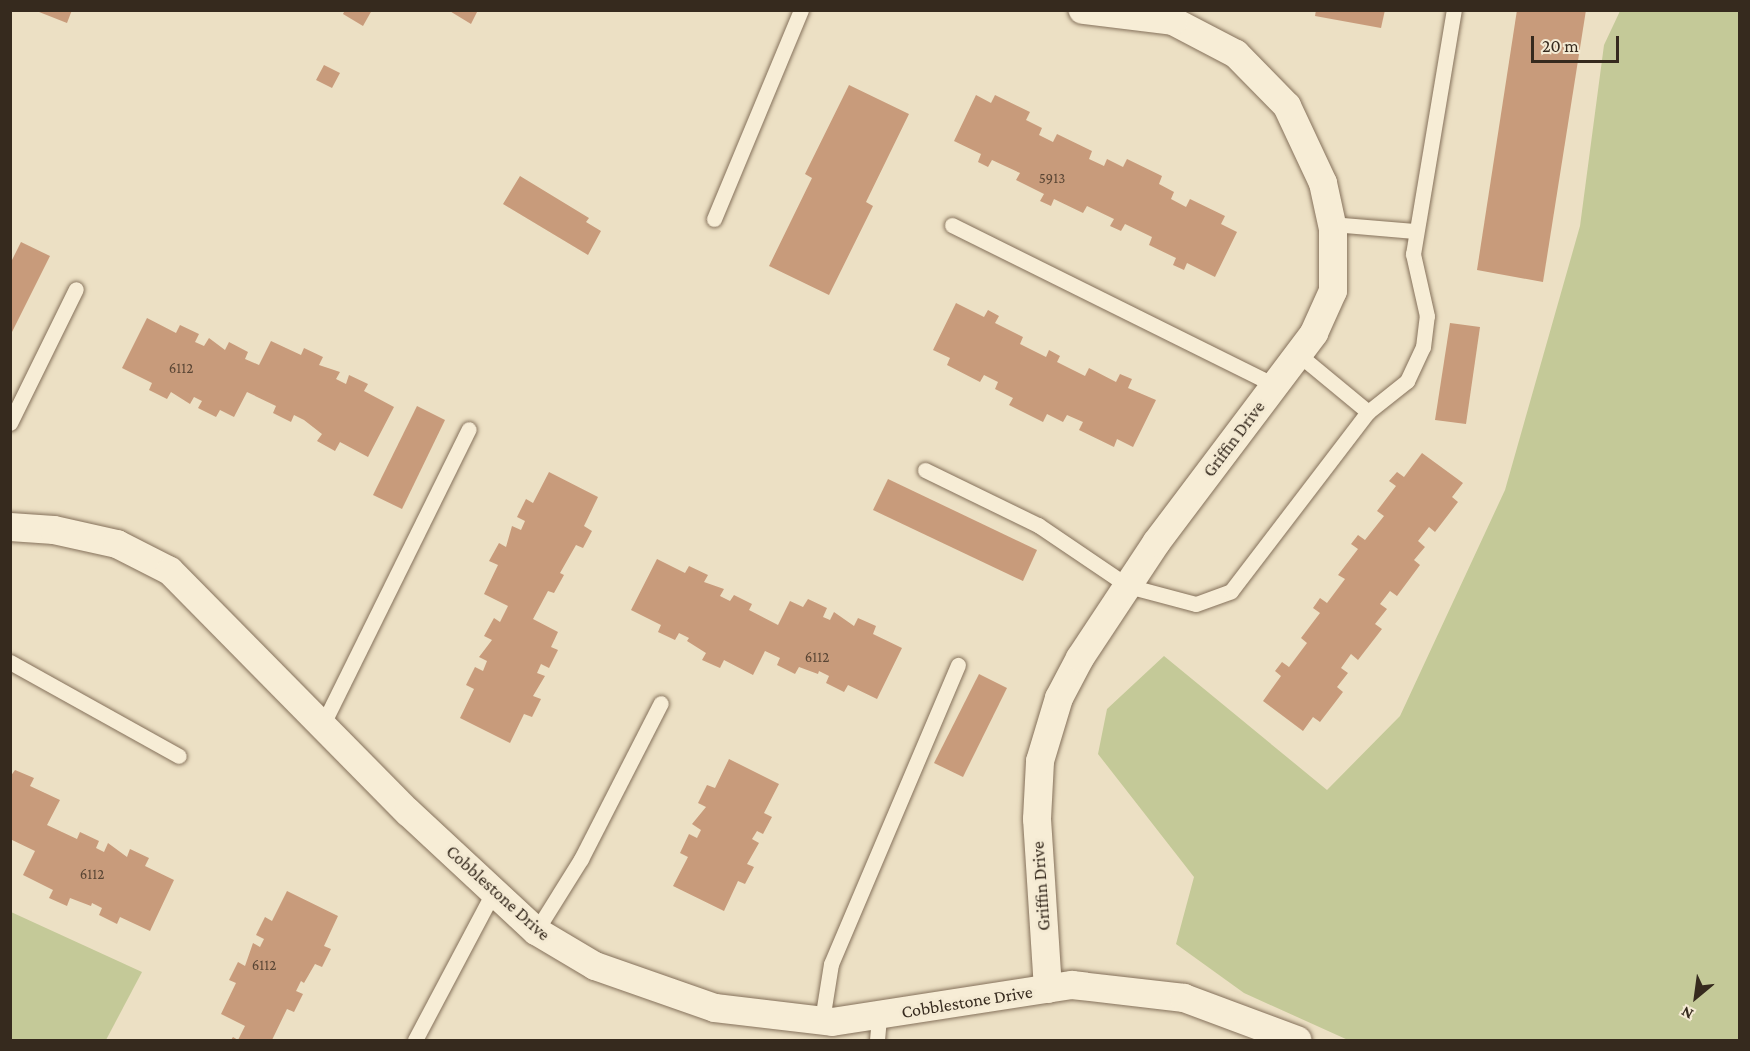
<!DOCTYPE html>
<html>
<head>
<meta charset="utf-8">
<style>
  body { margin:0 }
  #map { position:relative; width:1750px; height:1051px; overflow:hidden; background:#ece0c4; font-family:"Crimson Pro",serif }
  div>[style] { position:absolute }
  .green>* { inset:0; background:#c4c998 }
  .building>* { inset:0; background:#c89b7b }
  .roads { filter:drop-shadow(0 0 2px #85715b) drop-shadow(0 0 2px #85715b) }
  .lane>* { height:15px; margin:-7.5px; padding:0 7.5px; transform-origin:7.5px; border-radius:7.5px; background:#f7edd6 }
  .street>* { height:28px; margin:-14px; padding:0 14px; transform-origin:14px; border-radius:14px; background:#f7edd6 }
  span { translate:-50% -50%; white-space:nowrap; text-align:center; line-height:1.15; -webkit-text-stroke:6px #f4ead3; paint-order:stroke }
  .number-label { font-size:15px; color:#5a4635 }
  .number-label span { -webkit-text-stroke-width:0 }
  .street-label { font-size:18px; color:#362a1e }
  .frame { position:absolute; inset:0; border:12px solid #362a1e; pointer-events:none }
  .north { position:absolute; left:1666px; top:967px; width:60px; height:60px; -webkit-text-stroke:4px #f4ead3; paint-order:stroke; rotate:209deg; font-size:16px; font-weight:700; line-height:24px; text-align:center; color:#362a1e }
  .north::after { content:''; display:block; margin:auto; width:21px; height:27px; background:#362a1e; clip-path:polygon(50% 0,100% 100%,50% 72%,0 100%) }
  .scale { position:absolute; left:1531px; top:36px; width:88px; height:27px; box-sizing:border-box; border:3px solid #362a1e; border-top:0; padding-left:8px; font-size:18px; line-height:21px; white-space:nowrap; color:#362a1e; -webkit-text-stroke:4px #f4ead3; paint-order:stroke }
</style>
</head>
<body>
<div id="map">
  <div class="green">
    <div style="clip-path:polygon(1620px 11px,1739px 11px,1739px 1040px,1348px 1040px,1244px 993px,1176px 944px,1194px 877px,1098px 754px,1107px 709px,1164px 656px,1327px 790px,1400px 716px,1505px 490px,1580px 226px,1604px 45px)"></div>
    <div style="clip-path:polygon(11px 912px,142px 972px,106px 1040px,11px 1040px)"></div>
  </div>
  <div class="building">
    <div style="clip-path:polygon(34px 10px,72px 10px,67px 23px)"></div>
    <div style="clip-path:polygon(345px 10px,372px 10px,363px 26px,343px 14px)"></div>
    <div style="clip-path:polygon(448px 10px,478px 10px,471px 24px)"></div>
    <div style="clip-path:polygon(1316px 10px,1385px 10px,1381px 28px,1315px 16px)"></div>
    <div style="clip-path:polygon(1517px 10px,1586px 10px,1543px 282px,1477px 270px)"></div>
    <div style="clip-path:polygon(324px 65px,340px 73px,332px 88px,316px 80px)"></div>
    <div style="clip-path:polygon(849px 85px,909px 114px,866px 202px,873px 206px,829px 295px,769px 266px,812px 178px,805px 174px)"></div>
    <div style="clip-path:polygon(976px 95px,991px 103px,995px 95px,1030px 112px,1026px 120px,1042px 128px,1039px 135px,1053px 142px,1057px 134px,1092px 151px,1089px 159px,1104px 166px,1107px 159px,1123px 167px,1127px 159px,1162px 176px,1159px 184px,1174px 192px,1171px 199px,1186px 207px,1190px 199px,1225px 216px,1221px 224px,1237px 232px,1215px 277px,1187px 263px,1184px 270px,1173px 265px,1176px 258px,1149px 245px,1152px 237px,1125px 224px,1121px 231px,1110px 226px,1114px 219px,1087px 206px,1083px 213px,1054px 199px,1051px 206px,1040px 201px,1044px 194px,1016px 180px,1020px 173px,992px 160px,988px 167px,978px 162px,981px 154px,954px 141px)"></div>
    <div style="clip-path:polygon(520px 176px,589px 218px,586px 222px,601px 231px,588px 255px,503px 204px)"></div>
    <div style="clip-path:polygon(21px 242px,50px 256px,10px 336px,10px 264px)"></div>
    <div style="clip-path:polygon(956px 303px,984px 317px,988px 310px,999px 316px,995px 323px,1023px 337px,1020px 344px,1046px 357px,1049px 350px,1060px 356px,1057px 362px,1085px 376px,1089px 368px,1116px 382px,1120px 374px,1132px 379px,1128px 388px,1156px 400px,1133px 447px,1117px 439px,1114px 447px,1079px 430px,1083px 422px,1067px 415px,1063px 422px,1047px 414px,1043px 422px,1009px 405px,1013px 398px,995px 389px,998px 382px,984px 375px,980px 382px,947px 365px,950px 358px,933px 350px)"></div>
    <div style="clip-path:polygon(147px 318px,176px 333px,180px 325px,199px 334px,195px 342px,204px 346px,209px 338px,225px 350px,229px 342px,248px 352px,245px 359px,259px 365px,271px 341px,301px 355px,304px 348px,323px 357px,319px 365px,340px 372px,336px 379px,346px 384px,349px 375px,368px 384px,364px 391px,394px 407px,368px 457px,340px 442px,335px 451px,317px 441px,322px 434px,304px 420px,294px 415px,291px 422px,273px 413px,276px 406px,247px 392px,234px 417px,220px 410px,216px 417px,198px 408px,202px 401px,194px 397px,190px 404px,171px 392px,167px 399px,149px 390px,152px 383px,122px 368px)"></div>
    <div style="clip-path:polygon(1450px 323px,1480px 327px,1466px 424px,1435px 420px)"></div>
    <div style="clip-path:polygon(417px 406px,445px 420px,402px 509px,373px 495px)"></div>
    <div style="clip-path:polygon(1422px 453px,1463px 483px,1452px 497px,1458px 502px,1435px 532px,1429px 527px,1418px 541px,1425px 547px,1414px 560px,1420px 565px,1397px 596px,1390px 591px,1380px 604px,1387px 609px,1375px 624px,1382px 629px,1358px 660px,1351px 654px,1341px 668px,1348px 673px,1337px 687px,1343px 692px,1320px 722px,1313px 717px,1303px 731px,1263px 701px,1281px 676px,1275px 671px,1282px 662px,1289px 667px,1307px 643px,1301px 638px,1320px 613px,1313px 608px,1320px 598px,1327px 603px,1345px 579px,1338px 575px,1358px 549px,1351px 544px,1358px 535px,1365px 540px,1384px 516px,1377px 511px,1396px 486px,1389px 481px,1397px 472px,1404px 477px)"></div>
    <div style="clip-path:polygon(549px 472px,598px 497px,584px 526px,592px 531px,583px 548px,576px 545px,560px 573px,564px 575px,554px 593px,548px 591px,533px 619px,558px 632px,551px 647px,558px 650px,549px 668px,541px 664px,537px 673px,545px 676px,533px 696px,541px 699px,532px 717px,524px 714px,510px 743px,460px 718px,474px 689px,466px 685px,475px 667px,483px 671px,487px 661px,479px 657px,492px 640px,484px 636px,494px 618px,500px 622px,508px 606px,484px 594px,498px 565px,489px 561px,499px 543px,506px 547px,512px 526px,521px 530px,525px 521px,517px 517px,526px 499px,533px 503px)"></div>
    <div style="clip-path:polygon(888px 479px,1037px 550px,1023px 581px,873px 510px)"></div>
    <div style="clip-path:polygon(657px 559px,685px 573px,689px 566px,708px 575px,704px 582px,724px 589px,720px 596px,730px 601px,734px 595px,752px 604px,749px 610px,778px 625px,790px 601px,803px 607px,808px 599px,827px 608px,823px 617px,830px 620px,834px 612px,854px 626px,858px 618px,876px 626px,873px 634px,902px 648px,877px 699px,848px 685px,844px 692px,826px 683px,829px 676px,819px 671px,818px 674px,799px 667px,795px 674px,777px 665px,780px 658px,765px 651px,753px 675px,724px 660px,720px 668px,702px 660px,706px 653px,687px 641px,689px 638px,679px 633px,675px 640px,658px 632px,661px 625px,631px 610px)"></div>
    <div style="clip-path:polygon(979px 674px,1007px 688px,963px 777px,934px 763px)"></div>
    <div style="clip-path:polygon(729px 759px,779px 784px,764px 813px,772px 817px,763px 834px,757px 831px,752px 839px,759px 843px,747px 864px,754px 867px,745px 884px,738px 881px,724px 911px,673px 886px,688px 857px,680px 853px,689px 834px,697px 838px,701px 830px,692px 824px,706px 807px,698px 803px,707px 785px,715px 788px)"></div>
    <div style="clip-path:polygon(15px 770px,34px 778px,30px 786px,60px 800px,47px 825px,77px 839px,80px 832px,99px 841px,96px 848px,104px 852px,108px 843px,127px 857px,130px 849px,149px 858px,145px 866px,174px 880px,150px 931px,120px 917px,117px 924px,99px 915px,102px 908px,92px 903px,91px 906px,70px 898px,67px 906px,49px 898px,53px 890px,23px 875px,35px 851px,10px 839px,10px 777px)"></div>
    <div style="clip-path:polygon(287px 891px,338px 916px,324px 946px,331px 949px,322px 967px,315px 964px,304px 983px,301px 981px,296px 991px,303px 994px,294px 1012px,287px 1009px,272px 1040px,231px 1040px,233px 1037px,238px 1040px,245px 1026px,221px 1014px,236px 983px,229px 980px,238px 962px,245px 966px,253px 943px,260px 947px,264px 939px,256px 935px,265px 917px,272px 921px)"></div>
  </div>
  <div class="roads">
    <div class="lane">
      <div style="left:714px;top:219px;width:226px;rotate:-67.4deg"></div>
      <div style="left:1332px;top:224px;width:84px;rotate:4.8deg"></div>
      <div style="left:952px;top:225px;width:360px;rotate:26.4deg"></div>
      <div style="left:1298px;top:354px;width:91px;rotate:39.6deg"></div>
      <div style="left:10px;top:423px;width:149px;rotate:-63.8deg"></div>
      <div style="left:925px;top:470px;width:126px;rotate:26deg"></div>
      <div style="left:1038px;top:525px;width:109px;rotate:34.1deg"></div>
      <div style="left:1128px;top:586px;width:70px;rotate:14.8deg"></div>
      <div style="left:1196px;top:604px;width:37px;rotate:-20deg"></div>
      <div style="left:1231px;top:591px;width:225px;rotate:-52.6deg"></div>
      <div style="left:1368px;top:412px;width:50px;rotate:-38.5deg"></div>
      <div style="left:1407px;top:381px;width:38px;rotate:-65deg"></div>
      <div style="left:1423px;top:347px;width:31px;rotate:-83deg"></div>
      <div style="left:1427px;top:316px;width:64px;rotate:-102.7deg"></div>
      <div style="left:1413px;top:254px;width:247px;rotate:-80.5deg"></div>
      <div style="left:10px;top:662px;width:193px;rotate:29.1deg"></div>
      <div style="left:322px;top:726px;width:331px;rotate:-63.7deg"></div>
      <div style="left:536px;top:931px;width:85px;rotate:-58deg"></div>
      <div style="left:581px;top:859px;width:175px;rotate:-62.9deg"></div>
      <div style="left:822px;top:1020px;width:57px;rotate:-80.9deg"></div>
      <div style="left:831px;top:964px;width:325px;rotate:-67deg"></div>
      <div style="left:415px;top:1040px;width:169px;rotate:-62.1deg"></div>
      <div style="left:877px;top:1040px;width:24px;rotate:-85deg"></div>
    </div>
    <div class="street">
      <div style="left:10px;top:527px;width:44px;rotate:3.9deg"></div>
      <div style="left:54px;top:530px;width:65px;rotate:12.5deg"></div>
      <div style="left:117px;top:544px;width:59px;rotate:27deg"></div>
      <div style="left:170px;top:571px;width:339px;rotate:45.4deg"></div>
      <div style="left:408px;top:812px;width:175px;rotate:42.9deg"></div>
      <div style="left:536px;top:931px;width:69px;rotate:30.7deg"></div>
      <div style="left:595px;top:966px;width:127px;rotate:19.3deg"></div>
      <div style="left:715px;top:1008px;width:118px;rotate:6.8deg"></div>
      <div style="left:832px;top:1022px;width:243px;rotate:-8.8deg"></div>
      <div style="left:1072px;top:985px;width:113px;rotate:6.6deg"></div>
      <div style="left:1184px;top:998px;width:121px;rotate:20.4deg"></div>
      <div style="left:1048px;top:989px;width:170px;rotate:-93.7deg"></div>
      <div style="left:1037px;top:819px;width:58px;rotate:-87deg"></div>
      <div style="left:1040px;top:761px;width:66px;rotate:-73.2deg"></div>
      <div style="left:1059px;top:698px;width:45px;rotate:-62.3deg"></div>
      <div style="left:1080px;top:658px;width:138px;rotate:-56.5deg"></div>
      <div style="left:1156px;top:543px;width:263px;rotate:-53deg"></div>
      <div style="left:1314px;top:333px;width:46px;rotate:-65.7deg"></div>
      <div style="left:1333px;top:291px;width:62px;rotate:-90deg"></div>
      <div style="left:1333px;top:229px;width:47px;rotate:-102.3deg"></div>
      <div style="left:1323px;top:183px;width:85px;rotate:-115.1deg"></div>
      <div style="left:1287px;top:106px;width:73px;rotate:-134.4deg"></div>
      <div style="left:1236px;top:54px;width:71px;rotate:-152.4deg"></div>
      <div style="left:1173px;top:21px;width:91px;rotate:-173deg"></div>
    </div>
  </div>
  <div class="number-label">
    <span style="left:1052px;top:179px">5913</span>
    <span style="left:181px;top:369px">6112</span>
    <span style="left:817px;top:658px">6112</span>
    <span style="left:92px;top:875px">6112</span>
    <span style="left:264px;top:966px">6112</span>
  </div>
  <div class="street-label">
    <span style="left:1234px;top:439px;rotate:-53deg">Griffin Drive</span>
    <span style="left:1041px;top:886px;rotate:-94deg">Griffin Drive</span>
    <span style="left:498px;top:893px;rotate:42deg">Cobblestone Drive</span>
    <span style="left:967px;top:1002px;rotate:-9deg">Cobblestone Drive</span>
  </div>
  <div class="frame"></div>
  <div class="north">N</div>
  <div class="scale">20 m</div>
</div>
</body>
</html>
